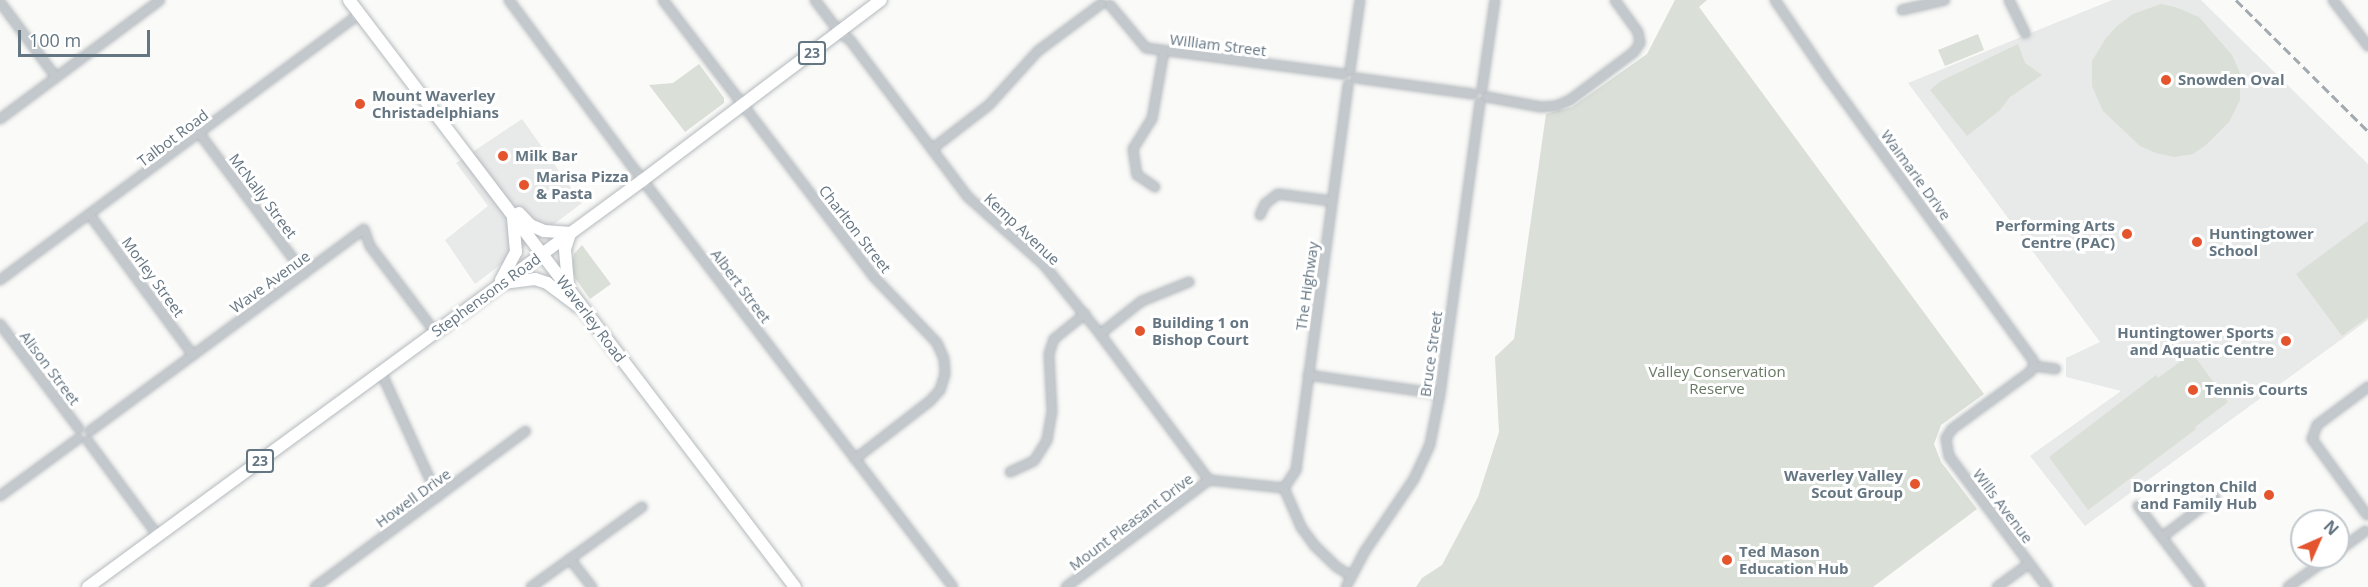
<!DOCTYPE html>
<html>
<head>
<meta charset="utf-8">
<style>
  body { margin:0 }
  #map { position:relative; width:2368px; height:587px; overflow:hidden; background:#fafaf8; font-family:"Open Sans",sans-serif }
  div>[style] { position:absolute }
  .built>* { inset:0; background:#e8e9e9 }
  .green>* { inset:0; background:#dadfd7 }
  .roads { filter:drop-shadow(0 0 2px #b5babe) drop-shadow(0 0 2px #b5babe) }
  .minor>* { height:8px; margin:-4px; padding:0 4px; transform-origin:4px; border-radius:4px; background:#c3c8cc }
  .primary>* { height:12px; margin:-6px; padding:0 6px; transform-origin:6px; border-radius:6px; background:#fff }
  .rail>* { height:3px; margin-top:-1.5px; transform-origin:0; background:repeating-linear-gradient(90deg,#a2aab0 0 9px,transparent 0 13.5px) }
  .dots>* { width:16px; height:16px; translate:-50% -50%; box-sizing:border-box; border:3px solid #fff; border-radius:50% }
  span { translate:-50% -50%; white-space:nowrap; text-align:center; line-height:1.15; -webkit-text-stroke:6px #fff; paint-order:stroke }
  .shield-label span { padding:2px 4px; background:#fff; border:2px solid; border-radius:4px; -webkit-text-stroke-width:0 }
  .shield-label { font-size:14px; color:#657683; font-weight:700 }
  .street-label { font-size:15px; color:#657683 }
  .poi-label { font-size:15px; color:#657683; font-weight:700 }
  .left { translate:0 -50%; text-align:left }
  .right { translate:-100% -50%; text-align:right }
  .park-label { font-size:15px; color:#687a64 }
  .north { position:absolute; left:2290px; top:509px; width:60px; height:60px; box-sizing:border-box; background:#fff; border:2px solid #c1c8cd; border-radius:50%; rotate:45deg; font-size:16px; font-weight:700; line-height:24px; text-align:center; color:#657683 }
  .north::after { content:''; display:block; margin:auto; width:21px; height:27px; background:#e4552e; clip-path:polygon(50% 0,100% 100%,50% 72%,0 100%) }
  .scale { position:absolute; left:18px; top:30px; width:132px; height:27px; box-sizing:border-box; border:3px solid #657683; border-top:0; padding-left:8px; font-size:18px; line-height:21px; white-space:nowrap; color:#657683; -webkit-text-stroke:4px #fff; paint-order:stroke }
</style>
</head>
<body>
<div id="map">
  <div class="built">
    <div style="clip-path:polygon(2112px 0,2201px 0,2368px 164px,2368px 320px,2085px 526px,2030px 456px,2121px 391px,2066px 377px,2066px 358px,2100px 342px,1908px 83px)"></div>
    <div style="clip-path:polygon(522px 119px,582px 203px,475px 284px,445px 240px,488px 206px,456px 163px)"></div>
  </div>
  <div class="green">
    <div style="clip-path:polygon(1675px 0,1707px 0,1699px 7px,1984px 394px,1941px 425px,1934px 444px,1941px 462px,1977px 509px,1873px 587px,1416px 587px,1422px 578px,1442px 565px,1478px 497px,1499px 432px,1495px 357px,1514px 339px,1546px 114px,1572px 107px,1647px 54px)"></div>
    <div style="clip-path:polygon(2161px 4px,2175px 7px,2199px 17px,2232px 55px,2240px 73px,2240px 100px,2229px 122px,2206px 145px,2193px 154px,2174px 157px,2156px 153px,2140px 146px,2103px 111px,2092px 86px,2092px 61px,2106px 38px,2117px 26px,2133px 14px)"></div>
    <div style="clip-path:polygon(1978px 34px,1984px 50px,1945px 66px,1938px 50px)"></div>
    <div style="clip-path:polygon(2018px 44px,2025px 63px,2042px 75px,2010px 97px,2000px 110px,1967px 136px,1930px 90px,1941px 81px)"></div>
    <div style="clip-path:polygon(699px 64px,724px 98px,724px 103px,685px 132px,649px 85px,673px 83px)"></div>
    <div style="clip-path:polygon(2368px 221px,2368px 317px,2342px 336px,2296px 274px)"></div>
    <div style="clip-path:polygon(582px 245px,611px 284px,590px 299px,575px 278px,572px 266px,574px 254px)"></div>
    <div style="clip-path:polygon(2192px 353px,2228px 402px,2195px 427px,2196px 429px,2088px 510px,2049px 457px,2156px 375px,2158px 378px)"></div>
  </div>
  <div class="roads">
    <div class="minor">
      <div style="left:509px;top:0;width:212px;rotate:53.5deg"></div>
      <div style="left:635px;top:170px;width:524px;rotate:52.67deg"></div>
      <div style="left:663px;top:0;width:348px;rotate:52.7deg"></div>
      <div style="left:874px;top:277px;width:91px;rotate:46.3deg"></div>
      <div style="left:937px;top:343px;width:17px;rotate:66deg"></div>
      <div style="left:944px;top:359px;width:15px;rotate:86deg"></div>
      <div style="left:945px;top:374px;width:17px;rotate:107deg"></div>
      <div style="left:940px;top:390px;width:15px;rotate:132deg"></div>
      <div style="left:930px;top:401px;width:95px;rotate:142.3deg"></div>
      <div style="left:815px;top:0;width:41px;rotate:52.9deg"></div>
      <div style="left:840px;top:33px;width:12px;rotate:35deg"></div>
      <div style="left:850px;top:40px;width:196px;rotate:53.1deg"></div>
      <div style="left:968px;top:197px;width:102px;rotate:41.8deg"></div>
      <div style="left:1044px;top:265px;width:89px;rotate:50.9deg"></div>
      <div style="left:1100px;top:334px;width:182px;rotate:53.3deg"></div>
      <div style="left:1775px;top:0;width:94px;rotate:55.8deg"></div>
      <div style="left:1828px;top:78px;width:349px;rotate:54deg"></div>
      <div style="left:2033px;top:360px;width:6px;rotate:81deg"></div>
      <div style="left:2034px;top:366px;width:7px;rotate:124deg"></div>
      <div style="left:2030px;top:372px;width:97px;rotate:143.8deg"></div>
      <div style="left:1952px;top:429px;width:11px;rotate:124deg"></div>
      <div style="left:1946px;top:438px;width:18px;rotate:81deg"></div>
      <div style="left:1949px;top:456px;width:164px;rotate:53.2deg"></div>
      <div style="left:2009px;top:0;width:37px;rotate:64deg"></div>
      <div style="left:2333px;top:0;width:58px;rotate:52.7deg"></div>
      <div style="left:0;top:2px;width:94px;rotate:53.3deg"></div>
      <div style="left:1110px;top:5px;width:56px;rotate:50.1deg"></div>
      <div style="left:1146px;top:48px;width:199px;rotate:7.5deg"></div>
      <div style="left:1902px;top:10px;width:44px;rotate:-13.1deg"></div>
      <div style="left:1350px;top:70px;width:71px;rotate:-81.9deg"></div>
      <div style="left:1356px;top:78px;width:118px;rotate:7.8deg"></div>
      <div style="left:1482px;top:89px;width:90px;rotate:-81.7deg"></div>
      <div style="left:1487px;top:97px;width:55px;rotate:10.5deg"></div>
      <div style="left:1541px;top:107px;width:15px;rotate:-4deg"></div>
      <div style="left:1556px;top:106px;width:15px;rotate:-23deg"></div>
      <div style="left:1570px;top:100px;width:80px;rotate:-36.9deg"></div>
      <div style="left:1634px;top:52px;width:11px;rotate:-56deg"></div>
      <div style="left:1640px;top:43px;width:11px;rotate:-100deg"></div>
      <div style="left:1638px;top:32px;width:39px;rotate:-126deg"></div>
      <div style="left:0;top:119px;width:199px;rotate:-36.6deg"></div>
      <div style="left:200px;top:134px;width:174px;rotate:53.2deg"></div>
      <div style="left:932px;top:149px;width:72px;rotate:-37.7deg"></div>
      <div style="left:989px;top:105px;width:73px;rotate:-47.8deg"></div>
      <div style="left:1038px;top:51px;width:79px;rotate:-36.7deg"></div>
      <div style="left:1155px;top:187px;width:22px;rotate:-146deg"></div>
      <div style="left:1137px;top:175px;width:26px;rotate:-99deg"></div>
      <div style="left:1133px;top:149px;width:36px;rotate:-58deg"></div>
      <div style="left:1152px;top:119px;width:69px;rotate:-80deg"></div>
      <div style="left:90px;top:215px;width:174px;rotate:53.7deg"></div>
      <div style="left:1260px;top:215px;width:12px;rotate:-66deg"></div>
      <div style="left:1265px;top:204px;width:16px;rotate:-38deg"></div>
      <div style="left:1278px;top:194px;width:54px;rotate:7.4deg"></div>
      <div style="left:0;top:280px;width:448px;rotate:-36.5deg"></div>
      <div style="left:0;top:324px;width:131px;rotate:53deg"></div>
      <div style="left:1100px;top:334px;width:53px;rotate:-38.2deg"></div>
      <div style="left:1142px;top:301px;width:51px;rotate:-22deg"></div>
      <div style="left:2034px;top:366px;width:22px;rotate:8deg"></div>
      <div style="left:381px;top:372px;width:137px;rotate:65.5deg"></div>
      <div style="left:1308px;top:375px;width:133px;rotate:8.2deg"></div>
      <div style="left:90px;top:431px;width:340px;rotate:-36.4deg"></div>
      <div style="left:364px;top:229px;width:18px;rotate:71deg"></div>
      <div style="left:370px;top:246px;width:108px;rotate:52.9deg"></div>
      <div style="left:88px;top:441px;width:118px;rotate:53.6deg"></div>
      <div style="left:1010px;top:472px;width:26px;rotate:-25deg"></div>
      <div style="left:1034px;top:461px;width:25px;rotate:-58deg"></div>
      <div style="left:1047px;top:440px;width:28px;rotate:-80deg"></div>
      <div style="left:1052px;top:412px;width:58px;rotate:-93deg"></div>
      <div style="left:1049px;top:354px;width:16px;rotate:-72deg"></div>
      <div style="left:1054px;top:339px;width:40px;rotate:-39deg"></div>
      <div style="left:1284px;top:488px;width:22px;rotate:-56deg"></div>
      <div style="left:1296px;top:470px;width:389px;rotate:-82.3deg"></div>
      <div style="left:1284px;top:488px;width:43px;rotate:66.4deg"></div>
      <div style="left:1301px;top:527px;width:24px;rotate:54deg"></div>
      <div style="left:1315px;top:546px;width:30px;rotate:44deg"></div>
      <div style="left:1337px;top:567px;width:17px;rotate:33deg"></div>
      <div style="left:0;top:496px;width:97px;rotate:-36.2deg"></div>
      <div style="left:2138px;top:506px;width:102px;rotate:52.6deg"></div>
      <div style="left:2367px;top:515px;width:94px;rotate:-125.9deg"></div>
      <div style="left:2312px;top:439px;width:15px;rotate:-70deg"></div>
      <div style="left:2317px;top:425px;width:64px;rotate:-36.7deg"></div>
      <div style="left:2162px;top:537px;width:66px;rotate:-37deg"></div>
      <div style="left:2338px;top:551px;width:34px;rotate:-36deg"></div>
      <div style="left:570px;top:559px;width:89px;rotate:-35.8deg"></div>
      <div style="left:315px;top:587px;width:262px;rotate:-36.5deg"></div>
      <div style="left:531px;top:587px;width:48px;rotate:-35.7deg"></div>
      <div style="left:570px;top:559px;width:36px;rotate:52deg"></div>
      <div style="left:1066px;top:587px;width:179px;rotate:-36.8deg"></div>
      <div style="left:1209px;top:480px;width:75px;rotate:6.1deg"></div>
      <div style="left:1346px;top:587px;width:41px;rotate:-62.2deg"></div>
      <div style="left:1365px;top:551px;width:87px;rotate:-55.8deg"></div>
      <div style="left:1414px;top:479px;width:38px;rotate:-65deg"></div>
      <div style="left:1430px;top:444px;width:51px;rotate:-78.7deg"></div>
      <div style="left:1440px;top:394px;width:294px;rotate:-82.2deg"></div>
      <div style="left:1997px;top:587px;width:39px;rotate:-36deg"></div>
      <div style="left:2288px;top:587px;width:52px;rotate:-35.5deg"></div>
    </div>
    <div class="primary">
      <div style="left:349px;top:0;width:737px;rotate:52.77deg"></div>
      <div style="left:519px;top:213px;width:16px;rotate:47deg"></div>
      <div style="left:530px;top:225px;width:15px;rotate:23deg"></div>
      <div style="left:544px;top:231px;width:27px;rotate:4deg"></div>
      <div style="left:501px;top:280px;width:32px;rotate:-62deg"></div>
      <div style="left:516px;top:252px;width:34px;rotate:-95deg"></div>
      <div style="left:503px;top:283px;width:32px;rotate:-7deg"></div>
      <div style="left:535px;top:279px;width:13px;rotate:18deg"></div>
      <div style="left:547px;top:283px;width:40px;rotate:37deg"></div>
      <div style="left:568px;top:284px;width:35px;rotate:-95deg"></div>
      <div style="left:565px;top:249px;width:16px;rotate:-72deg"></div>
      <div style="left:88px;top:587px;width:688px;rotate:-36.25deg"></div>
      <div style="left:643px;top:180px;width:298px;rotate:-37.1deg"></div>
    </div>
  </div>
  <div class="rail">
    <div style="left:2236px;top:0;width:186px;rotate:44.8deg"></div>
  </div>
  <div class="dots">
    <div style="left:2166px;top:80px;background:#e4552e"></div>
    <div style="left:360px;top:104px;background:#e4552e"></div>
    <div style="left:503px;top:156px;background:#e4552e"></div>
    <div style="left:524px;top:185px;background:#e4552e"></div>
    <div style="left:2127px;top:234px;background:#e4552e"></div>
    <div style="left:2197px;top:242px;background:#e4552e"></div>
    <div style="left:1140px;top:331px;background:#e4552e"></div>
    <div style="left:2286px;top:341px;background:#e4552e"></div>
    <div style="left:2193px;top:390px;background:#e4552e"></div>
    <div style="left:1915px;top:484px;background:#e4552e"></div>
    <div style="left:2269px;top:495px;background:#e4552e"></div>
    <div style="left:1727px;top:560px;background:#e4552e"></div>
  </div>
  <div class="shield-label">
    <span style="left:812px;top:53px">23</span>
    <span style="left:260px;top:461px">23</span>
  </div>
  <div class="street-label">
    <span style="left:1218px;top:45px;rotate:7deg">William Street</span>
    <span style="left:173px;top:138px;rotate:-37deg">Talbot Road</span>
    <span style="left:1916px;top:175px;rotate:54deg">Waimarie Drive</span>
    <span style="left:263px;top:196px;rotate:53deg">McNally Street</span>
    <span style="left:855px;top:229px;rotate:52deg">Charlton Street</span>
    <span style="left:1022px;top:229px;rotate:43deg">Kemp Avenue</span>
    <span style="left:153px;top:277px;rotate:54deg">Morley Street</span>
    <span style="left:270px;top:282px;rotate:-36deg">Wave Avenue</span>
    <span style="left:741px;top:286px;rotate:53deg">Albert Street</span>
    <span style="left:1307px;top:286px;rotate:-82deg">The Highway</span>
    <span style="left:486px;top:295px;rotate:-36deg">Stephensons Road</span>
    <span style="left:591px;top:319px;rotate:53deg">Waverley Road</span>
    <span style="left:1431px;top:354px;rotate:-82deg">Bruce Street</span>
    <span style="left:50px;top:368px;rotate:53deg">Alison Street</span>
    <span style="left:413px;top:498px;rotate:-36deg">Howell Drive</span>
    <span style="left:2003px;top:506px;rotate:53deg">Wills Avenue</span>
    <span style="left:1131px;top:522px;rotate:-37deg">Mount Pleasant Drive</span>
  </div>
  <div class="poi-label">
    <span class="left" style="left:2178px;top:80px">Snowden Oval</span>
    <span class="left" style="left:372px;top:104px">Mount Waverley<br>Christadelphians</span>
    <span class="left" style="left:515px;top:156px">Milk Bar</span>
    <span class="left" style="left:536px;top:185px">Marisa Pizza<br>&amp; Pasta</span>
    <span class="right" style="left:2115px;top:234px">Performing Arts<br>Centre (PAC)</span>
    <span class="left" style="left:2209px;top:242px">Huntingtower<br>School</span>
    <span class="left" style="left:1152px;top:331px">Building 1 on<br>Bishop Court</span>
    <span class="right" style="left:2274px;top:341px">Huntingtower Sports<br>and Aquatic Centre</span>
    <span class="left" style="left:2205px;top:390px">Tennis Courts</span>
    <span class="right" style="left:1903px;top:484px">Waverley Valley<br>Scout Group</span>
    <span class="right" style="left:2257px;top:495px">Dorrington Child<br>and Family Hub</span>
    <span class="left" style="left:1739px;top:560px">Ted Mason<br>Education Hub</span>
  </div>
  <div class="park-label">
    <span style="left:1717px;top:380px">Valley Conservation<br>Reserve</span>
  </div>
  <div class="north">N</div>
  <div class="scale">100 m</div>
</div>
</body>
</html>
